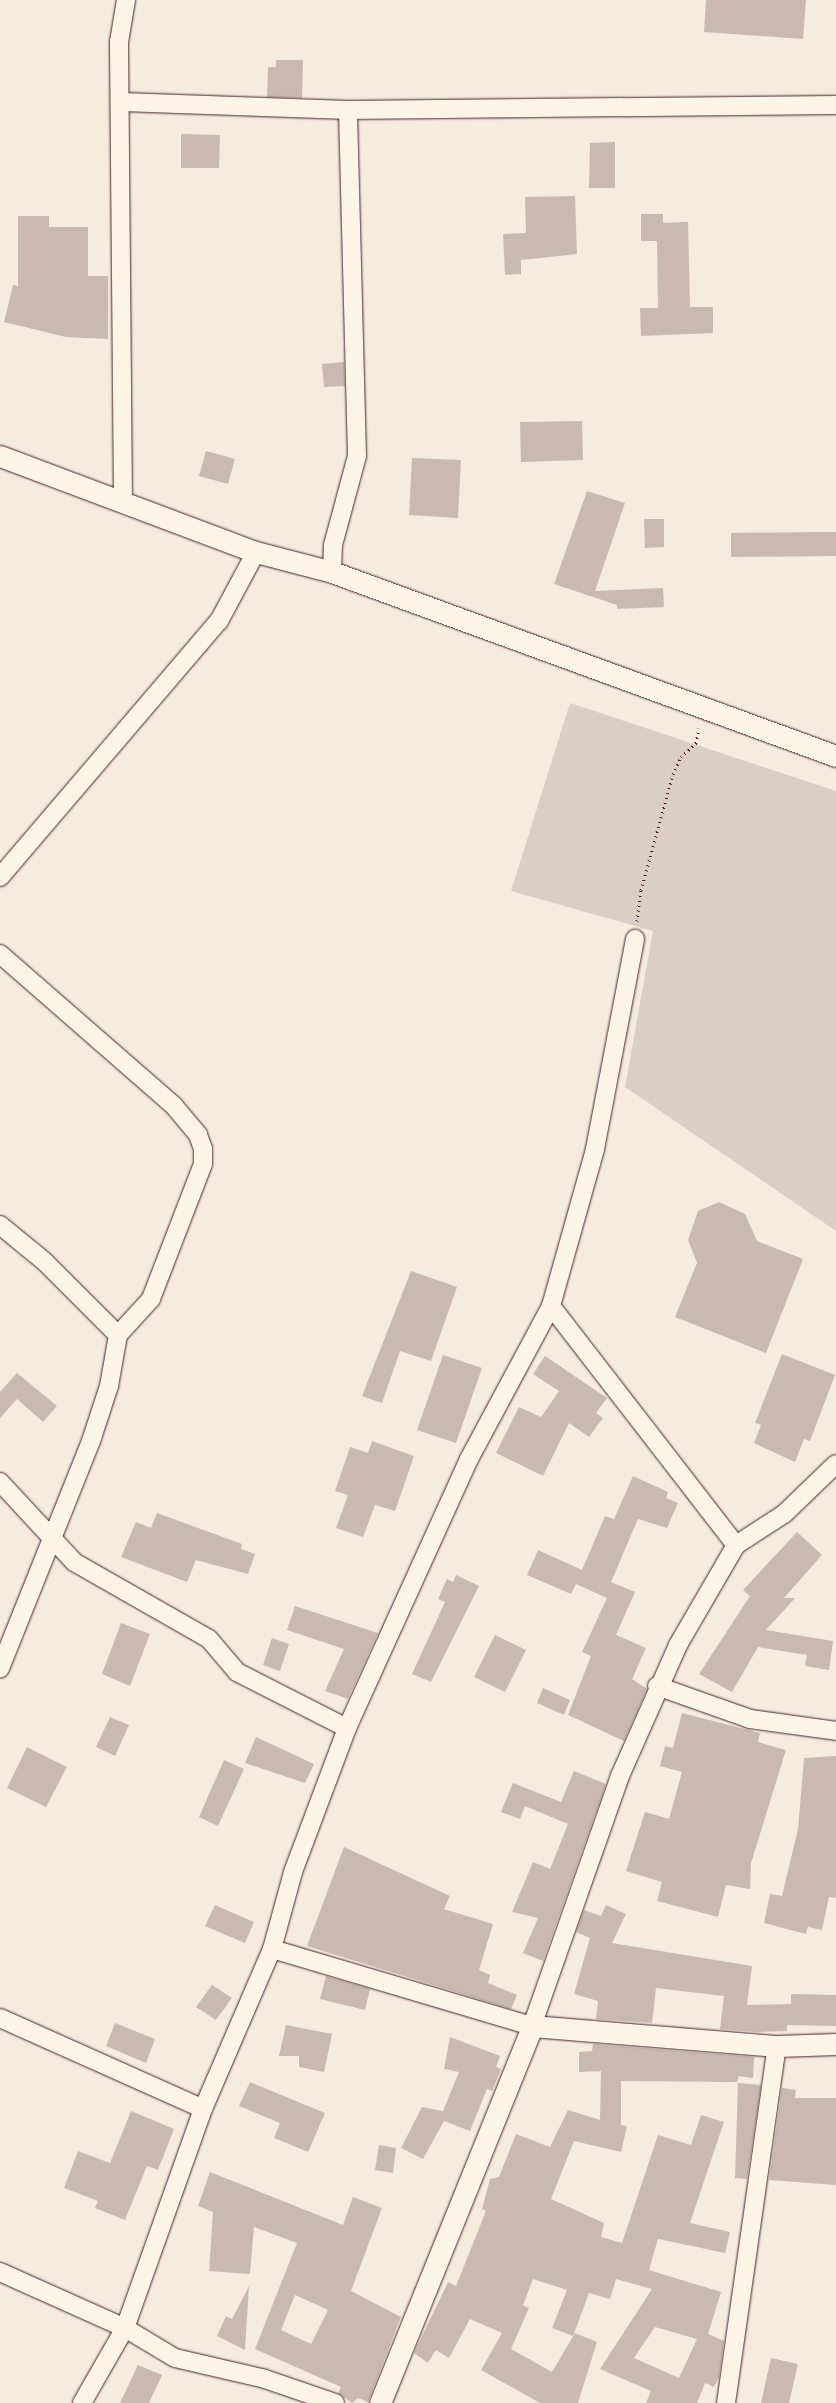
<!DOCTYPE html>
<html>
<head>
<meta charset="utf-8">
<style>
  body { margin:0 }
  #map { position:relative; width:836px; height:2403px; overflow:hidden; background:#f5ecde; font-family:"Shantell Sans",sans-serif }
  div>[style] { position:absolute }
  .green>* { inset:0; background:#dbcec4 }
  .building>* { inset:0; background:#cab9b1 }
  .path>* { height:3px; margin-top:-1.5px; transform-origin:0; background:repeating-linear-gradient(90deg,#4a1f2b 0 1px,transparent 0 5px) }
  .roads { filter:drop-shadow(0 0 1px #4a1f2b) drop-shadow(0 0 1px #4a1f2b) }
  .minor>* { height:18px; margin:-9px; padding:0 9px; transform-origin:9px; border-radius:9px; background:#fcf5e5 }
  .tertiary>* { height:21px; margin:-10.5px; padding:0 10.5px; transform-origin:10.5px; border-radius:10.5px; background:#fcf5e5 }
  span { translate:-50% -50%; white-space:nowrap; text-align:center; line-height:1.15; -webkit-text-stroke:4px #fcf5e5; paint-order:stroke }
</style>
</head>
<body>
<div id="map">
  <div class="green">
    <div style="clip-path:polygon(570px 703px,836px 791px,836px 1231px,625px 1087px,653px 931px,511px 891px)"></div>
  </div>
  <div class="building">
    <div style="clip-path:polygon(706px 0,806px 0,803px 39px,704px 32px)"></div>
    <div style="clip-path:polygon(276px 60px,303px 60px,302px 98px,267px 97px,268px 67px,276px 67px)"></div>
    <div style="clip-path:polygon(181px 134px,220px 135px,219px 168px,181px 168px)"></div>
    <div style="clip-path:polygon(615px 142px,615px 188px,589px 188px,590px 143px)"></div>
    <div style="clip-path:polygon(575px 196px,577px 254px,521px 260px,521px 274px,505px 275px,503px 234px,526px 233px,525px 197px)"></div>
    <div style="clip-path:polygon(641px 214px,663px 214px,663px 223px,688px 222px,690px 307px,713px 307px,713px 333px,641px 336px,640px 308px,658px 308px,657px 241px,641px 241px)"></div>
    <div style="clip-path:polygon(18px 216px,49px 216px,49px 227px,88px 227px,88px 276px,108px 276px,108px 339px,66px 337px,4px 322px,13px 285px,18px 286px)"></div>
    <div style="clip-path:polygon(344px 362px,345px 386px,324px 387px,322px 364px)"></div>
    <div style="clip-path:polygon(582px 421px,583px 460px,521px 462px,520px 422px)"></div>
    <div style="clip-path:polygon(206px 451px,235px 459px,228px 484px,199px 476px)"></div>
    <div style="clip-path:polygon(412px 458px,461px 460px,458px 518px,409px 515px)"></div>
    <div style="clip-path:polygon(587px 491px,625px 503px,595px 591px,663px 588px,664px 607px,617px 609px,617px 605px,554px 584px)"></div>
    <div style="clip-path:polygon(644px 519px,664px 519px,664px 547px,645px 548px)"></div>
    <div style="clip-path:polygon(814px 532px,836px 532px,836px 556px,731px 557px,731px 533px)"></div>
    <div style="clip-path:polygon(719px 1202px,745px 1214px,757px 1241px,803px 1259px,766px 1353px,675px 1317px,697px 1263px,688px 1240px,698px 1211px)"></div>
    <div style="clip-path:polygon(411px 1271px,457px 1287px,431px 1361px,400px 1351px,382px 1403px,362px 1396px)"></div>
    <div style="clip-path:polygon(782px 1354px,835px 1375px,810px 1441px,804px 1439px,795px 1462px,754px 1443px,761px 1425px,755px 1423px)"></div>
    <div style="clip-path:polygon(443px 1355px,482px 1368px,456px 1443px,417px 1430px)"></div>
    <div style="clip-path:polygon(545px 1356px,607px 1398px,596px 1413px,603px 1418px,589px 1437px,569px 1423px,543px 1476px,496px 1453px,519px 1407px,541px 1417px,559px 1391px,533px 1374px)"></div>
    <div style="clip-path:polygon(17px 1373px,57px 1406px,43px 1422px,17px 1399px,0 1418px,0 1392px)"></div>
    <div style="clip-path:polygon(372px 1441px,414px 1456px,395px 1511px,375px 1505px,363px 1537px,336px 1528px,348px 1495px,335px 1491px,350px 1447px,368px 1453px)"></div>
    <div style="clip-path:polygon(633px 1476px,668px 1492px,666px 1498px,678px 1503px,667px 1528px,638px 1519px,611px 1582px,635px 1592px,616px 1635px,646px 1648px,632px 1679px,647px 1689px,624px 1741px,568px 1715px,591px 1656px,582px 1652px,607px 1598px,576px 1584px,571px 1594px,527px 1575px,538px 1550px,582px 1570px,605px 1516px,614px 1519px)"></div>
    <div style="clip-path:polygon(157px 1513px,242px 1544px,241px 1549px,255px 1554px,248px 1574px,196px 1560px,187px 1582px,121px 1557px,136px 1522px,151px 1528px)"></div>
    <div style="clip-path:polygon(797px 1532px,822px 1555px,784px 1598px,795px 1598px,766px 1630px,833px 1641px,829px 1670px,805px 1666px,807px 1655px,758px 1647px,732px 1692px,699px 1674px,750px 1596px,743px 1590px)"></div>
    <div style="clip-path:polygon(456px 1575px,479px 1586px,431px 1682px,412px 1674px,445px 1602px,438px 1599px,447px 1579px,453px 1582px)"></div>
    <div style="clip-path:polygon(295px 1606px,378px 1633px,348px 1699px,325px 1691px,344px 1649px,287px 1630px)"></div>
    <div style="clip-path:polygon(121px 1623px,150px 1634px,130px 1686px,102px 1674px)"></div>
    <div style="clip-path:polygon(495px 1635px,526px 1650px,505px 1692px,474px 1677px)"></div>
    <div style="clip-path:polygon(272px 1638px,289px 1644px,280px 1671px,263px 1665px)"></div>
    <div style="clip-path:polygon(543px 1688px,570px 1700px,564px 1715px,537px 1703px)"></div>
    <div style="clip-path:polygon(682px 1713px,760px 1733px,758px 1742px,786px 1750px,751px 1863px,750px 1889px,726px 1885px,718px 1917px,657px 1901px,662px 1882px,626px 1871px,645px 1812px,669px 1819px,682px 1772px,660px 1766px,665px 1746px,673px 1748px)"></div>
    <div style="clip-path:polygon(110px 1717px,129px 1725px,115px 1756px,96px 1747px)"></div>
    <div style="clip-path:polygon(256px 1737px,314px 1764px,305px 1783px,245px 1763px)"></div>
    <div style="clip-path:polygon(27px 1747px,67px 1767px,46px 1807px,7px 1788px)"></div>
    <div style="clip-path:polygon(836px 1756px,836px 1898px,829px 1897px,822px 1930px,808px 1927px,806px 1934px,764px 1923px,770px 1894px,782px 1896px,798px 1829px,804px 1758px)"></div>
    <div style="clip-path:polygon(224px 1760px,244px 1769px,218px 1826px,199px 1817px)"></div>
    <div style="clip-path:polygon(574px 1771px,606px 1784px,543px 1961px,523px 1953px,538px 1918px,512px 1912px,533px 1862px,550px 1869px,568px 1824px,525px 1806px,520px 1819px,501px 1812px,513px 1783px,561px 1802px)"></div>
    <div style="clip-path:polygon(344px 1847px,450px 1896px,444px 1909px,493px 1924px,479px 1970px,490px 1975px,488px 1983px,517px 1995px,511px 2009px,307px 1946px)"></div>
    <div style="clip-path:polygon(215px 1905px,254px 1922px,245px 1943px,205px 1926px)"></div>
    <div style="clip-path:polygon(606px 1905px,626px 1914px,612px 1943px,752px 1966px,747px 2005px,791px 2004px,791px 1994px,836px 1995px,836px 2026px,787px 2025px,787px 2031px,755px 2032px,720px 2029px,724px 1996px,656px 1988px,652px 2023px,596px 2019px,598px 2001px,574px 1994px,590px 1938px,576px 1932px,584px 1910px,601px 1916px)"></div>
    <div style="clip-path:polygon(326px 1976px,370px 1989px,365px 2010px,320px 1999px)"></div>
    <div style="clip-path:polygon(212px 1985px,232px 1998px,216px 2020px,196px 2007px)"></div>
    <div style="clip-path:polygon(115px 2023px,155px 2039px,146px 2063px,106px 2046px)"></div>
    <div style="clip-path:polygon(286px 2025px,332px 2034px,324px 2072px,299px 2067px,299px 2056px,279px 2056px)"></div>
    <div style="clip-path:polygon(450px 2037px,500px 2056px,496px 2067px,501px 2069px,492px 2091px,487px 2089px,470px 2131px,444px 2121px,423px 2159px,401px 2148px,422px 2107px,443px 2111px,459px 2072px,444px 2069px)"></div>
    <div style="clip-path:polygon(evenodd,593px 2044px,754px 2057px,753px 2078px,739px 2076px,737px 2082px,621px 2081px,621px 2125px,627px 2126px,621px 2152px,574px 2141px,551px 2199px,604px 2223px,601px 2237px,622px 2243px,658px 2135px,691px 2145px,701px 2115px,724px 2122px,690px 2223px,730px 2232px,725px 2253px,658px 2239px,649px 2270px,721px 2292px,708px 2334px,724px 2341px,719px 2377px,714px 2387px,705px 2383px,697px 2403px,646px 2403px,651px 2391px,600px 2369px,652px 2289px,616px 2279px,610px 2299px,589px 2293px,573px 2336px,552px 2328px,567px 2290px,533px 2279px,523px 2305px,529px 2308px,511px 2349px,552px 2372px,575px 2333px,597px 2342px,578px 2403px,540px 2403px,481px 2370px,502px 2333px,470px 2319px,449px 2358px,436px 2350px,428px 2363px,414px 2353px,448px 2282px,456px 2286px,486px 2211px,482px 2209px,490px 2179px,499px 2177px,516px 2134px,550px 2147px,568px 2110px,600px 2120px,601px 2071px,579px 2072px,579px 2052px,592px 2051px,593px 2044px,655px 2327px,697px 2339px,679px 2378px,634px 2358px,655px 2327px)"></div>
    <div style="clip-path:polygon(250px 2082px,325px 2113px,308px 2152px,274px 2138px,280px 2123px,239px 2106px)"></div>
    <div style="clip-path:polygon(738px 2083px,761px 2085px,747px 2179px,735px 2178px)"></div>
    <div style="clip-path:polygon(782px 2088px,796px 2090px,795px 2098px,836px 2098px,836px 2185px,769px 2180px)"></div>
    <div style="clip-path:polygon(131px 2111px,174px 2129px,158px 2170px,147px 2166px,125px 2220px,95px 2208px,98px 2201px,64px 2188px,78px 2151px,110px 2163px)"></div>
    <div style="clip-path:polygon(379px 2145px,396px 2148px,393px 2173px,375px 2170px)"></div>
    <div style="clip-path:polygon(evenodd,210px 2172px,343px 2225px,353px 2197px,382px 2208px,351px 2291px,401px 2317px,368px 2402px,358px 2398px,352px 2403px,338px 2393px,341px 2387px,255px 2349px,297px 2243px,254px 2227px,250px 2274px,209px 2271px,213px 2212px,198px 2206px,210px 2172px,295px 2295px,328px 2310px,311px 2344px,281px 2330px,295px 2295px)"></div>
    <div style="clip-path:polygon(249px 2286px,245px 2350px,217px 2336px,226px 2316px,232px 2319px)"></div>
    <div style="clip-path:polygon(771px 2358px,798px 2364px,789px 2403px,761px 2403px)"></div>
    <div style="clip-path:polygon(138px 2365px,162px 2375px,149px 2403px,120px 2403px)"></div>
  </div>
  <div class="path">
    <div style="left:637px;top:921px;width:31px;rotate:-83deg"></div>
    <div style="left:641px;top:890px;width:120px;rotate:-74.6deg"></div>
    <div style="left:673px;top:774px;width:19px;rotate:-65deg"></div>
    <div style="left:681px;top:757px;width:21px;rotate:-43deg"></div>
    <div style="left:696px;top:743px;width:15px;rotate:-79deg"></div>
  </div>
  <div class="roads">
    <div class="minor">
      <div style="left:122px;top:102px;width:226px;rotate:2deg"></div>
      <div style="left:348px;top:110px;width:488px;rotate:-0.6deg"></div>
      <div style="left:123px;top:503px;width:461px;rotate:-90.5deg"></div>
      <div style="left:119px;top:42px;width:43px;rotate:-80.5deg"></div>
      <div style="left:332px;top:572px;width:27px;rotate:-88deg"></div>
      <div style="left:333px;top:545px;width:92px;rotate:-74.9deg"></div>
      <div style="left:357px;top:456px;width:346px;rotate:-91.5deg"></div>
      <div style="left:0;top:877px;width:337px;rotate:-49.5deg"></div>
      <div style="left:219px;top:621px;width:78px;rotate:-61.8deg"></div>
      <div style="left:0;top:954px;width:231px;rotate:41.1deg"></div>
      <div style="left:174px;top:1106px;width:38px;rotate:50deg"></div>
      <div style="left:198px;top:1135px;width:15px;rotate:70deg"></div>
      <div style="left:203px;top:1149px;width:15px;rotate:90deg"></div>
      <div style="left:203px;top:1164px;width:145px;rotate:111.1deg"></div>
      <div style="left:151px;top:1299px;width:49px;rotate:132.5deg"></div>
      <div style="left:118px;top:1335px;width:52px;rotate:100deg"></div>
      <div style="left:109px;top:1386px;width:58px;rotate:108.1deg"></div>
      <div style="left:91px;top:1441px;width:245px;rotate:111.8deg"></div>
      <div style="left:0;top:1225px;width:58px;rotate:39.4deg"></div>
      <div style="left:45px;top:1262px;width:103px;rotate:45deg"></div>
      <div style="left:551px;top:1306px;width:302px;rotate:52.3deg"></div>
      <div style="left:0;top:1482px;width:109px;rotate:47.2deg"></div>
      <div style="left:74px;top:1562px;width:155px;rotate:29.7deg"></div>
      <div style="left:209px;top:1639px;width:43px;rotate:49.7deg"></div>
      <div style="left:237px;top:1672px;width:123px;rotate:27deg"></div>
      <div style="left:657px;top:1686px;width:99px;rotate:19.5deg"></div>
      <div style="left:750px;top:1719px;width:87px;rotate:7.9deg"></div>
      <div style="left:272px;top:1949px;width:271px;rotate:16.5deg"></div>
      <div style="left:532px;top:2026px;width:265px;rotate:-70.6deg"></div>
      <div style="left:620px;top:1776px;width:143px;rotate:-66.1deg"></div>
      <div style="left:678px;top:1645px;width:116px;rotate:-59.9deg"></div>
      <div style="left:736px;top:1545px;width:57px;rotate:-32.9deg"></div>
      <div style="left:784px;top:1514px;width:72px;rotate:-43.9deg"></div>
      <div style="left:0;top:2018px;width:222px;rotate:24.1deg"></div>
      <div style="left:0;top:2272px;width:137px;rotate:24.1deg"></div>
      <div style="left:125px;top:2328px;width:58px;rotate:31deg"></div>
      <div style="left:175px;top:2358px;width:92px;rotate:13.1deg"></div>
      <div style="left:265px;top:2379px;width:74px;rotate:18.9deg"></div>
      <div style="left:82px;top:2403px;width:86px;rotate:-60.2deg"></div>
      <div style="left:125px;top:2328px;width:232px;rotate:-70.4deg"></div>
      <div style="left:203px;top:2109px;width:174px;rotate:-66.7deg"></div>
      <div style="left:272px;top:1949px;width:80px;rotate:-74.7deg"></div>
      <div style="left:293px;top:1872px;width:154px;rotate:-69.4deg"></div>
      <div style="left:347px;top:1728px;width:295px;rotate:-65.6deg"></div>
      <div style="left:469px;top:1459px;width:174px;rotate:-61.8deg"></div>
      <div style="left:551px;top:1306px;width:163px;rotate:-74.3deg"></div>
      <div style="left:595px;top:1149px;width:214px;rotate:-79.2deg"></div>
      <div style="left:726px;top:2403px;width:361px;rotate:-81.9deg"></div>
    </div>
    <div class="tertiary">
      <div style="left:0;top:456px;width:273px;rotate:20.6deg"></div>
      <div style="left:256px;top:552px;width:79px;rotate:14.7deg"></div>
      <div style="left:332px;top:572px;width:537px;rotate:20.06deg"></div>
      <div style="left:380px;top:2403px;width:406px;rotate:-68deg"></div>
      <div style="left:532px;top:2026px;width:246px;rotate:4.7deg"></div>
      <div style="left:777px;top:2046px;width:59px;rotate:-1.9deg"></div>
    </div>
  </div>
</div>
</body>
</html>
